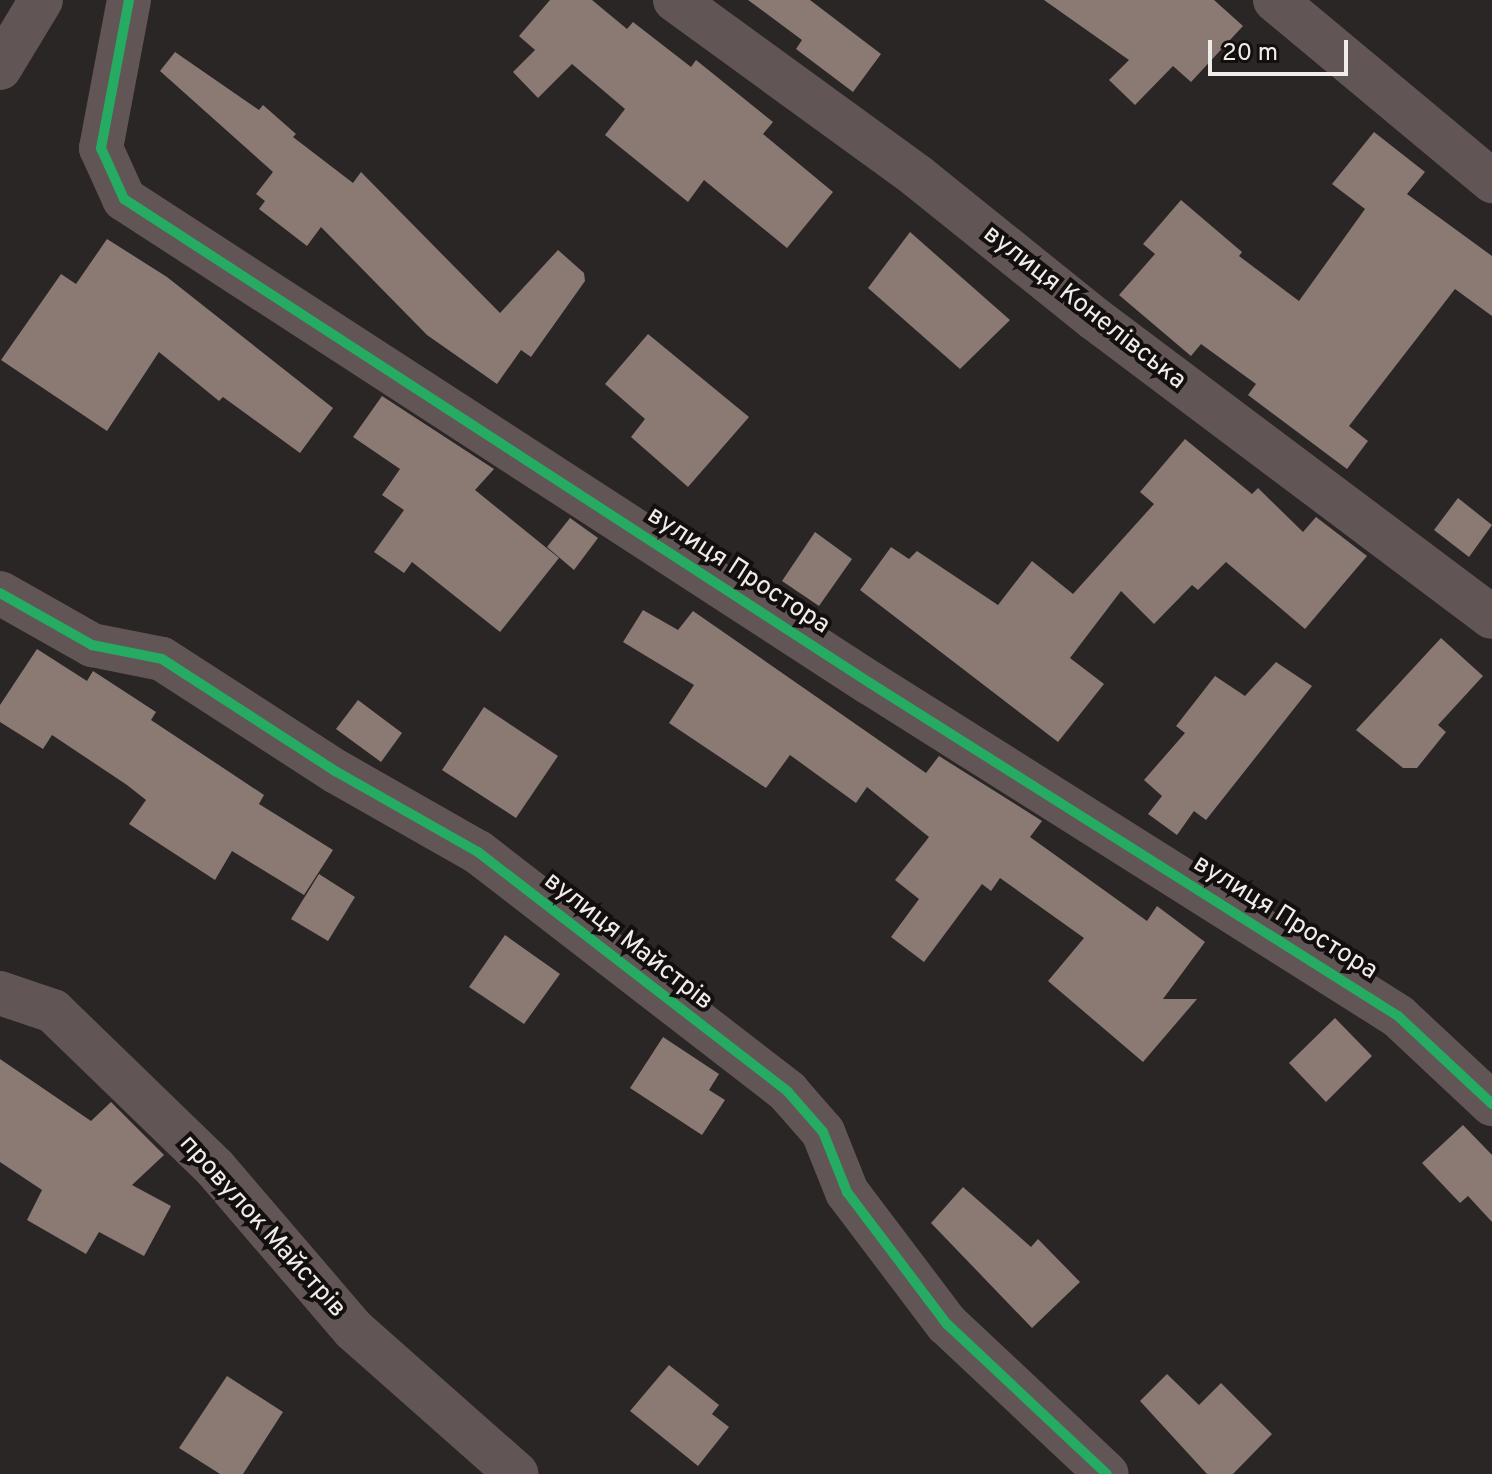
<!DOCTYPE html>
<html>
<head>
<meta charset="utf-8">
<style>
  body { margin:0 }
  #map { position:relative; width:1492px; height:1474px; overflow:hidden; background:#2a2625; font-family:Overpass,sans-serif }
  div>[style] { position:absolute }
  .building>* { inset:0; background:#8a7a73 }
  .street>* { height:44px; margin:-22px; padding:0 22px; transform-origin:22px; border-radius:22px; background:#625555 }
  .cycleway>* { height:10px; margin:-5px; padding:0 5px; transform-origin:5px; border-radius:5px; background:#26ab63 }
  span { translate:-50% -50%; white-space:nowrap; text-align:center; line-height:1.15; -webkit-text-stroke:8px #120f0e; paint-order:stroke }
  .street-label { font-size:26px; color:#f0ecea }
  .scale { position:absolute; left:1208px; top:40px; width:140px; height:36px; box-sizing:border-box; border:4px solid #f0ecea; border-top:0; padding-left:10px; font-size:24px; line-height:28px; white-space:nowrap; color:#f0ecea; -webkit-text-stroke:6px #120f0e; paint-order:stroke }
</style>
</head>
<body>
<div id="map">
  <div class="building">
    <div style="clip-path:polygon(550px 0,592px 0,627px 29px,633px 22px,691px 67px,696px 60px,773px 122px,763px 134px,833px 192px,787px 248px,704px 180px,688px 202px,605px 135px,625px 109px,572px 64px,538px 98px,513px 72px,535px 50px,519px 36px)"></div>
    <div style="clip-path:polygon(748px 0,810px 0,881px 54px,853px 92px,796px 49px,802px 40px)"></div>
    <div style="clip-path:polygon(1044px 0,1214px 0,1243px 26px,1191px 82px,1173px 66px,1135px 105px,1109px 80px,1129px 60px)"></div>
    <div style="clip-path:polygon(175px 52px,259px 110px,263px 105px,296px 134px,293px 137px,353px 183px,361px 172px,500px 313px,558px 250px,584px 273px,585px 281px,531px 357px,521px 350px,497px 384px,427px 335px,321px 227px,307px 246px,259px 209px,265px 201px,256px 194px,273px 172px,160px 71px)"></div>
    <div style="clip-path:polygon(1374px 132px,1425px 172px,1407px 194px,1492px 256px,1492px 316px,1455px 289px,1349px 426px,1368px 441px,1347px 469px,1248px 395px,1256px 384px,1201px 344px,1191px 356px,1119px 295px,1155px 254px,1143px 244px,1181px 200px,1242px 252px,1239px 256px,1299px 301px,1365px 209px,1332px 184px)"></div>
    <div style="clip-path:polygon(910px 232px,1010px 320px,960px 369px,868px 288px)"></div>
    <div style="clip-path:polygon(107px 239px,167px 277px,333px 408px,300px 453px,223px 397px,219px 401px,159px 352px,107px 431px,1px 360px,61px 274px,76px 284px)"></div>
    <div style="clip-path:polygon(648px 334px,749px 417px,688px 487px,631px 437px,645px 419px,605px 384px)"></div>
    <div style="clip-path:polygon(382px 396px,494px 469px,475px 490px,559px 558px,500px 632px,412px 562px,404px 573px,374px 552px,404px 510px,382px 495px,400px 469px,353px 437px)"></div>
    <div style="clip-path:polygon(1185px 439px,1252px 494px,1258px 488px,1303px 532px,1316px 517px,1367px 556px,1305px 629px,1226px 562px,1198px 590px,1192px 585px,1154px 624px,1121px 591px,1070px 658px,1104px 684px,1058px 742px,860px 590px,891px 547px,909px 559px,917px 551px,998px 605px,1032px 561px,1073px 594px,1154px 504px,1140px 492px)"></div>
    <div style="clip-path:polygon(1458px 498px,1492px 525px,1469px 557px,1434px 530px)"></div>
    <div style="clip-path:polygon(570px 518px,598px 538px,574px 570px,547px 547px)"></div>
    <div style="clip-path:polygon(815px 532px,852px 559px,819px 606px,782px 581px)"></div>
    <div style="clip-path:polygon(643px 610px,678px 630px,693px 611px,926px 773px,939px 756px,1042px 821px,1030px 837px,1147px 921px,1157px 906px,1205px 942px,1163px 999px,1197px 999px,1143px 1062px,1048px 981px,1084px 938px,1000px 878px,991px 891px,982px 884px,924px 962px,891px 937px,919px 899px,895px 880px,929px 837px,867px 787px,856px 803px,790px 755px,766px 788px,669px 723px,694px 685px,623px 642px)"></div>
    <div style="clip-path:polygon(1441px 638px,1483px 676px,1438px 725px,1446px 732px,1417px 768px,1403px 768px,1356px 730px)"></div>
    <div style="clip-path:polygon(37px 649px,87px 681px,93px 671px,156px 712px,151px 720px,264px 795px,259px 804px,333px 850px,304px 895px,232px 851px,215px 880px,129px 824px,146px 800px,127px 785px,52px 735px,43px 749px,0 722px,0 705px)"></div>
    <div style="clip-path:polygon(1276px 662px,1312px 686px,1206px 820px,1194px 811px,1177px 835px,1148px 814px,1162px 796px,1144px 780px,1185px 733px,1176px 726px,1215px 676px,1245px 696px)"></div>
    <div style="clip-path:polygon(358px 700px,402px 733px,381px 762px,336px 729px)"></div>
    <div style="clip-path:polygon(484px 707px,558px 756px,516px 818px,442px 770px)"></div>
    <div style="clip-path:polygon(319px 874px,355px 897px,328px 941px,291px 919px)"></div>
    <div style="clip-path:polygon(505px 935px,560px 974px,524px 1024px,469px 987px)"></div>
    <div style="clip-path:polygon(1335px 1018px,1372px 1056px,1326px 1102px,1289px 1063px)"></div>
    <div style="clip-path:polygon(663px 1037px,719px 1074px,709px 1090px,725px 1100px,702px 1135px,630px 1088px)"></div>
    <div style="clip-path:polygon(0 1059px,91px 1121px,111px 1102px,164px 1155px,132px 1185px,171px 1206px,144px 1256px,99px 1232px,86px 1254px,27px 1220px,42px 1190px,0 1162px)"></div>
    <div style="clip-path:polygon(1463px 1125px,1492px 1155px,1492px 1222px,1468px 1196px,1460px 1203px,1422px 1163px)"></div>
    <div style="clip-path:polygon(963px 1187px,1031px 1247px,1038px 1239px,1080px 1282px,1032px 1328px,931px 1223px)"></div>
    <div style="clip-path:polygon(669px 1365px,719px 1405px,712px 1414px,729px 1427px,698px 1466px,630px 1411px)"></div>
    <div style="clip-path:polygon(1167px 1374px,1199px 1405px,1221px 1383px,1272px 1434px,1233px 1474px,1207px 1474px,1140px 1401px)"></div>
    <div style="clip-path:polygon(227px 1376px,283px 1412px,243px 1474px,220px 1474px,179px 1448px)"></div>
  </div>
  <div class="street">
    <div style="left:129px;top:0;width:151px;rotate:100.7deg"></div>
    <div style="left:101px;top:148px;width:56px;rotate:65.7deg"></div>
    <div style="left:124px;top:199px;width:889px;rotate:32.98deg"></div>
    <div style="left:870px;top:683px;width:624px;rotate:32.24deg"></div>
    <div style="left:1398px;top:1016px;width:129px;rotate:43.1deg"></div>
    <div style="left:675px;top:0;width:299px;rotate:36deg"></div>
    <div style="left:917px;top:176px;width:228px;rotate:38.8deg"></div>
    <div style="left:1095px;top:319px;width:496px;rotate:36.9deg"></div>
    <div style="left:1275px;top:0;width:283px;rotate:39.8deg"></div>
    <div style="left:0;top:68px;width:79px;rotate:-58.9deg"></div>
    <div style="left:0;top:593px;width:106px;rotate:29.5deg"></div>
    <div style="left:92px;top:645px;width:71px;rotate:11.3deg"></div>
    <div style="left:162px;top:659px;width:208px;rotate:32.9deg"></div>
    <div style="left:337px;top:772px;width:162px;rotate:29.6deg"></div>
    <div style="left:478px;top:852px;width:392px;rotate:37.7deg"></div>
    <div style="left:788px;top:1092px;width:53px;rotate:48.8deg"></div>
    <div style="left:823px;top:1132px;width:65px;rotate:68.2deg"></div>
    <div style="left:847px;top:1192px;width:166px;rotate:52.9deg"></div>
    <div style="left:947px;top:1324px;width:219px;rotate:43.2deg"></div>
    <div style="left:0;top:993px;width:56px;rotate:18.8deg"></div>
    <div style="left:53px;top:1011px;width:226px;rotate:44.1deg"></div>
    <div style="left:215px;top:1168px;width:213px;rotate:49.4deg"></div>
    <div style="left:354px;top:1330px;width:217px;rotate:41.5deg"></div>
  </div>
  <div class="cycleway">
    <div style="left:129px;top:0;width:151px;rotate:100.7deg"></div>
    <div style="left:101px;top:148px;width:56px;rotate:65.7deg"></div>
    <div style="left:124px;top:199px;width:889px;rotate:32.98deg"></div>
    <div style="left:870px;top:683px;width:624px;rotate:32.24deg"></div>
    <div style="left:1398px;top:1016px;width:129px;rotate:43.1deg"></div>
    <div style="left:0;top:593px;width:106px;rotate:29.5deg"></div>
    <div style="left:92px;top:645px;width:71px;rotate:11.3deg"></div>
    <div style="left:162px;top:659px;width:208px;rotate:32.9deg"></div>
    <div style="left:337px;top:772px;width:162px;rotate:29.6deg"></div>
    <div style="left:478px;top:852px;width:392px;rotate:37.7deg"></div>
    <div style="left:788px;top:1092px;width:53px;rotate:48.8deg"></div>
    <div style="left:823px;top:1132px;width:65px;rotate:68.2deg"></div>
    <div style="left:847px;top:1192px;width:166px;rotate:52.9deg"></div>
    <div style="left:947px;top:1324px;width:219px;rotate:43.2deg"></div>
  </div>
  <div class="street-label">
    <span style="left:1084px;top:308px;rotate:38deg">вулиця Конелівська</span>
    <span style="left:738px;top:571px;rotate:33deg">вулиця Простора</span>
    <span style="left:1285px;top:918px;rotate:32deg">вулиця Простора</span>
    <span style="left:628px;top:942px;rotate:38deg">вулиця Майстрів</span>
    <span style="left:262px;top:1227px;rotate:48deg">провулок Майстрів</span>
  </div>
  <div class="scale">20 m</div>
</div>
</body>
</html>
